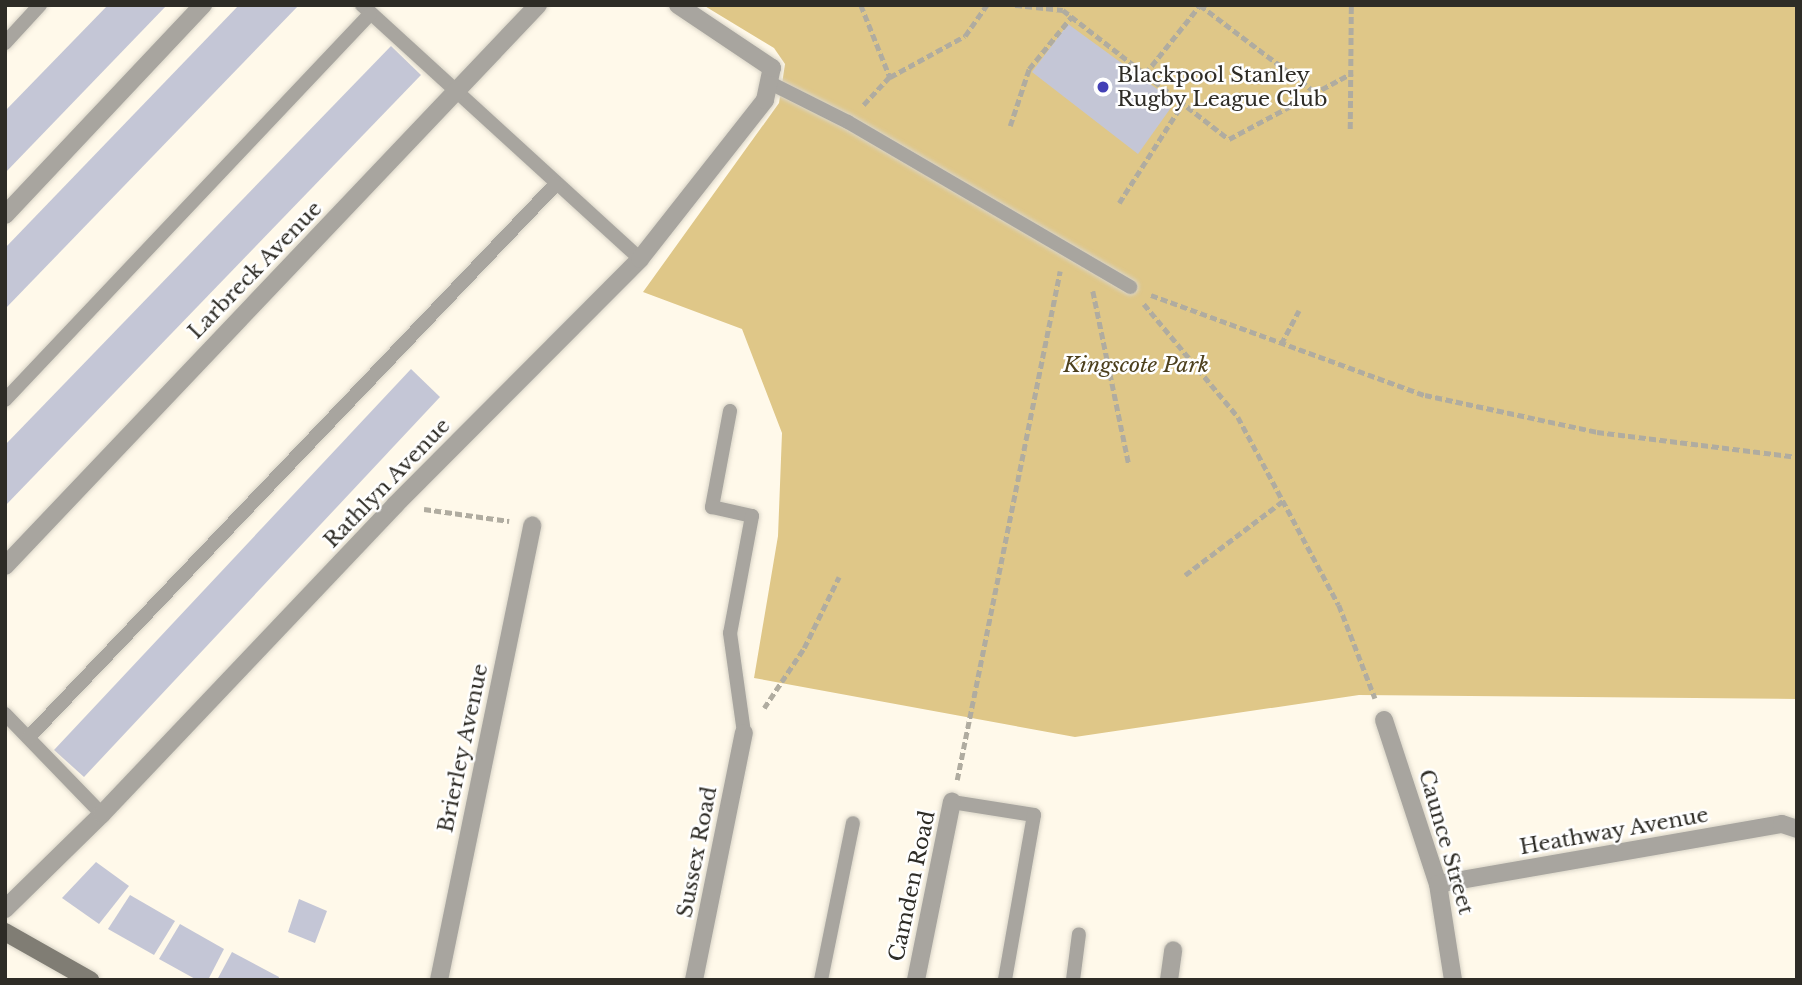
<!DOCTYPE html>
<html>
<head>
<meta charset="utf-8">
<style>
  body { margin:0 }
  #map { position:relative; width:1802px; height:985px; overflow:hidden; background:#fff9ea; font-family:"Libre Baskerville",serif }
  div>[style] { position:absolute }
  .green>* { inset:0; background:#dfc788 }
  .building>* { inset:0; background:#c4c6d6 }
  .path>* { height:4.5px; margin-top:-2.25px; transform-origin:0; background:repeating-linear-gradient(90deg,#b0aca0 0 7px,transparent 0 10.5px) }
  .roads { filter:drop-shadow(0 0 2px #d9d4c7) drop-shadow(0 0 2px #d9d4c7) }
  .lane>* { height:14px; margin:-7px; padding:0 7px; transform-origin:7px; border-radius:7px; background:#a8a59f }
  .street>* { height:18px; margin:-9px; padding:0 9px; transform-origin:9px; border-radius:9px; background:#a8a59f }
  .secondary>* { height:18px; margin:-9px; padding:0 9px; transform-origin:9px; border-radius:9px; background:#807d74 }
  .dots>* { width:19px; height:19px; translate:-50% -50%; box-sizing:border-box; border:4px solid #fff; border-radius:50% }
  span { translate:-50% -50%; white-space:nowrap; text-align:center; line-height:1.15; -webkit-text-stroke:5px #fff; paint-order:stroke }
  .poi-label { font-size:21px; color:#2e2c26 }
  .left { translate:0 -50%; text-align:left }
  .street-label { font-size:21px; color:#2e2c26 }
  .park-label { font-size:21px; color:#4d401d; font-style:italic }
  .frame { position:absolute; inset:0; border:7px solid #2e2c26; pointer-events:none }
</style>
</head>
<body>
<div id="map">
  <div class="green">
    <div style="clip-path:polygon(703px 5px,1797px 5px,1797px 699px,1359px 695px,1075px 737px,754px 678px,778px 536px,782px 433px,742px 329px,643px 292px,779px 103px,785px 64px,774px 48px)"></div>
  </div>
  <div class="building">
    <div style="clip-path:polygon(108px 5px,167px 5px,5px 173px,5px 111px)"></div>
    <div style="clip-path:polygon(239px 5px,299px 5px,5px 309px,5px 248px)"></div>
    <div style="clip-path:polygon(1068px 24px,1175px 102px,1138px 154px,1032px 72px)"></div>
    <div style="clip-path:polygon(391px 46px,421px 75px,5px 506px,5px 445px)"></div>
    <div style="clip-path:polygon(411px 369px,440px 397px,84px 777px,54px 750px)"></div>
    <div style="clip-path:polygon(96px 862px,129px 886px,99px 924px,62px 898px)"></div>
    <div style="clip-path:polygon(130px 895px,175px 921px,154px 955px,108px 929px)"></div>
    <div style="clip-path:polygon(299px 899px,327px 911px,315px 943px,288px 932px)"></div>
    <div style="clip-path:polygon(180px 924px,224px 949px,208px 980px,197px 980px,159px 959px)"></div>
    <div style="clip-path:polygon(232px 952px,279px 977px,278px 980px,217px 980px)"></div>
  </div>
  <div class="path">
    <div style="left:861px;top:5px;width:78px;rotate:68.1deg"></div>
    <div style="left:890px;top:77px;width:40px;rotate:133deg"></div>
    <div style="left:1015px;top:5px;width:48px;rotate:5.9deg"></div>
    <div style="left:1063px;top:10px;width:210px;rotate:37.9deg"></div>
    <div style="left:1229px;top:139px;width:140px;rotate:-28.2deg"></div>
    <div style="left:1200px;top:5px;width:144px;rotate:37.1deg"></div>
    <div style="left:1145px;top:74px;width:88px;rotate:-51.4deg"></div>
    <div style="left:890px;top:77px;width:85px;rotate:-28.7deg"></div>
    <div style="left:965px;top:36px;width:38px;rotate:-55deg"></div>
    <div style="left:1010px;top:126px;width:60px;rotate:-71.6deg"></div>
    <div style="left:1029px;top:69px;width:68px;rotate:-50.9deg"></div>
    <div style="left:1350px;top:129px;width:124px;rotate:-89.5deg"></div>
    <div style="left:1119px;top:203px;width:119px;rotate:-57.4deg"></div>
    <div style="left:1093px;top:291px;width:178px;rotate:78.3deg"></div>
    <div style="left:1151px;top:295px;width:292px;rotate:20.1deg"></div>
    <div style="left:1425px;top:395px;width:176px;rotate:12.1deg"></div>
    <div style="left:1597px;top:432px;width:202px;rotate:7.1deg"></div>
    <div style="left:1144px;top:304px;width:147px;rotate:50.2deg"></div>
    <div style="left:1238px;top:417px;width:213px;rotate:61.8deg"></div>
    <div style="left:1339px;top:605px;width:100px;rotate:68.8deg"></div>
    <div style="left:1281px;top:344px;width:38px;rotate:-62deg"></div>
    <div style="left:424px;top:509px;width:86px;rotate:8deg"></div>
    <div style="left:1185px;top:575px;width:123px;rotate:-37.1deg"></div>
    <div style="left:764px;top:708px;width:72px;rotate:-56.3deg"></div>
    <div style="left:804px;top:648px;width:79px;rotate:-63.8deg"></div>
    <div style="left:957px;top:780px;width:519px;rotate:-78.56deg"></div>
  </div>
  <div class="roads">
    <div class="lane">
      <div style="left:362px;top:5px;width:377px;rotate:42.4deg"></div>
      <div style="left:5px;top:43px;width:52px;rotate:-47.4deg"></div>
      <div style="left:768px;top:82px;width:89px;rotate:26.6deg"></div>
      <div style="left:848px;top:122px;width:327px;rotate:30.3deg"></div>
      <div style="left:5px;top:400px;width:531px;rotate:-46.6deg"></div>
      <div style="left:730px;top:411px;width:98px;rotate:100.6deg"></div>
      <div style="left:712px;top:507px;width:41px;rotate:12.7deg"></div>
      <div style="left:752px;top:516px;width:119px;rotate:100.6deg"></div>
      <div style="left:730px;top:633px;width:101px;rotate:82deg"></div>
      <div style="left:5px;top:714px;width:139px;rotate:45.9deg"></div>
      <div style="left:29px;top:737px;width:764px;rotate:-46.38deg"></div>
      <div style="left:952px;top:802px;width:83px;rotate:9deg"></div>
      <div style="left:1034px;top:815px;width:168px;rotate:100deg"></div>
      <div style="left:821px;top:980px;width:160px;rotate:-78.5deg"></div>
      <div style="left:1073px;top:980px;width:46px;rotate:-82.6deg"></div>
    </div>
    <div class="street">
      <div style="left:5px;top:215px;width:289px;rotate:-46.7deg"></div>
      <div style="left:5px;top:566px;width:774px;rotate:-46.47deg"></div>
      <div style="left:1384px;top:720px;width:173px;rotate:71.8deg"></div>
      <div style="left:1438px;top:884px;width:97px;rotate:81.1deg"></div>
      <div style="left:1438px;top:884px;width:349px;rotate:-9.9deg"></div>
      <div style="left:1782px;top:824px;width:16px;rotate:18deg"></div>
      <div style="left:5px;top:909px;width:136px;rotate:-44.4deg"></div>
      <div style="left:102px;top:814px;width:426px;rotate:-46.5deg"></div>
      <div style="left:395px;top:505px;width:347px;rotate:-45.1deg"></div>
      <div style="left:640px;top:259px;width:202px;rotate:-51.8deg"></div>
      <div style="left:765px;top:100px;width:33px;rotate:-78deg"></div>
      <div style="left:772px;top:68px;width:113px;rotate:-146.2deg"></div>
      <div style="left:439px;top:980px;width:464px;rotate:-78.4deg"></div>
      <div style="left:694px;top:980px;width:252px;rotate:-78.6deg"></div>
      <div style="left:916px;top:980px;width:182px;rotate:-78.6deg"></div>
      <div style="left:1169px;top:980px;width:30px;rotate:-82deg"></div>
    </div>
    <div class="secondary">
      <div style="left:5px;top:932px;width:98px;rotate:29.5deg"></div>
    </div>
  </div>
  <div class="dots">
    <div style="left:1103px;top:87px;background:#4340b6"></div>
  </div>
  <div class="poi-label">
    <span class="left" style="left:1117px;top:87px">Blackpool Stanley<br>Rugby League Club</span>
  </div>
  <div class="street-label">
    <span style="left:255px;top:270px;rotate:-46deg">Larbreck Avenue</span>
    <span style="left:387px;top:483px;rotate:-46deg">Rathlyn Avenue</span>
    <span style="left:463px;top:748px;rotate:-78deg">Brierley Avenue</span>
    <span style="left:1614px;top:831px;rotate:-10deg">Heathway Avenue</span>
    <span style="left:1446px;top:842px;rotate:74deg">Caunce Street</span>
    <span style="left:697px;top:852px;rotate:-79deg">Sussex Road</span>
    <span style="left:912px;top:886px;rotate:-78deg">Camden Road</span>
  </div>
  <div class="park-label">
    <span style="left:1136px;top:365px">Kingscote Park</span>
  </div>
  <div class="frame"></div>
</div>
</body>
</html>
